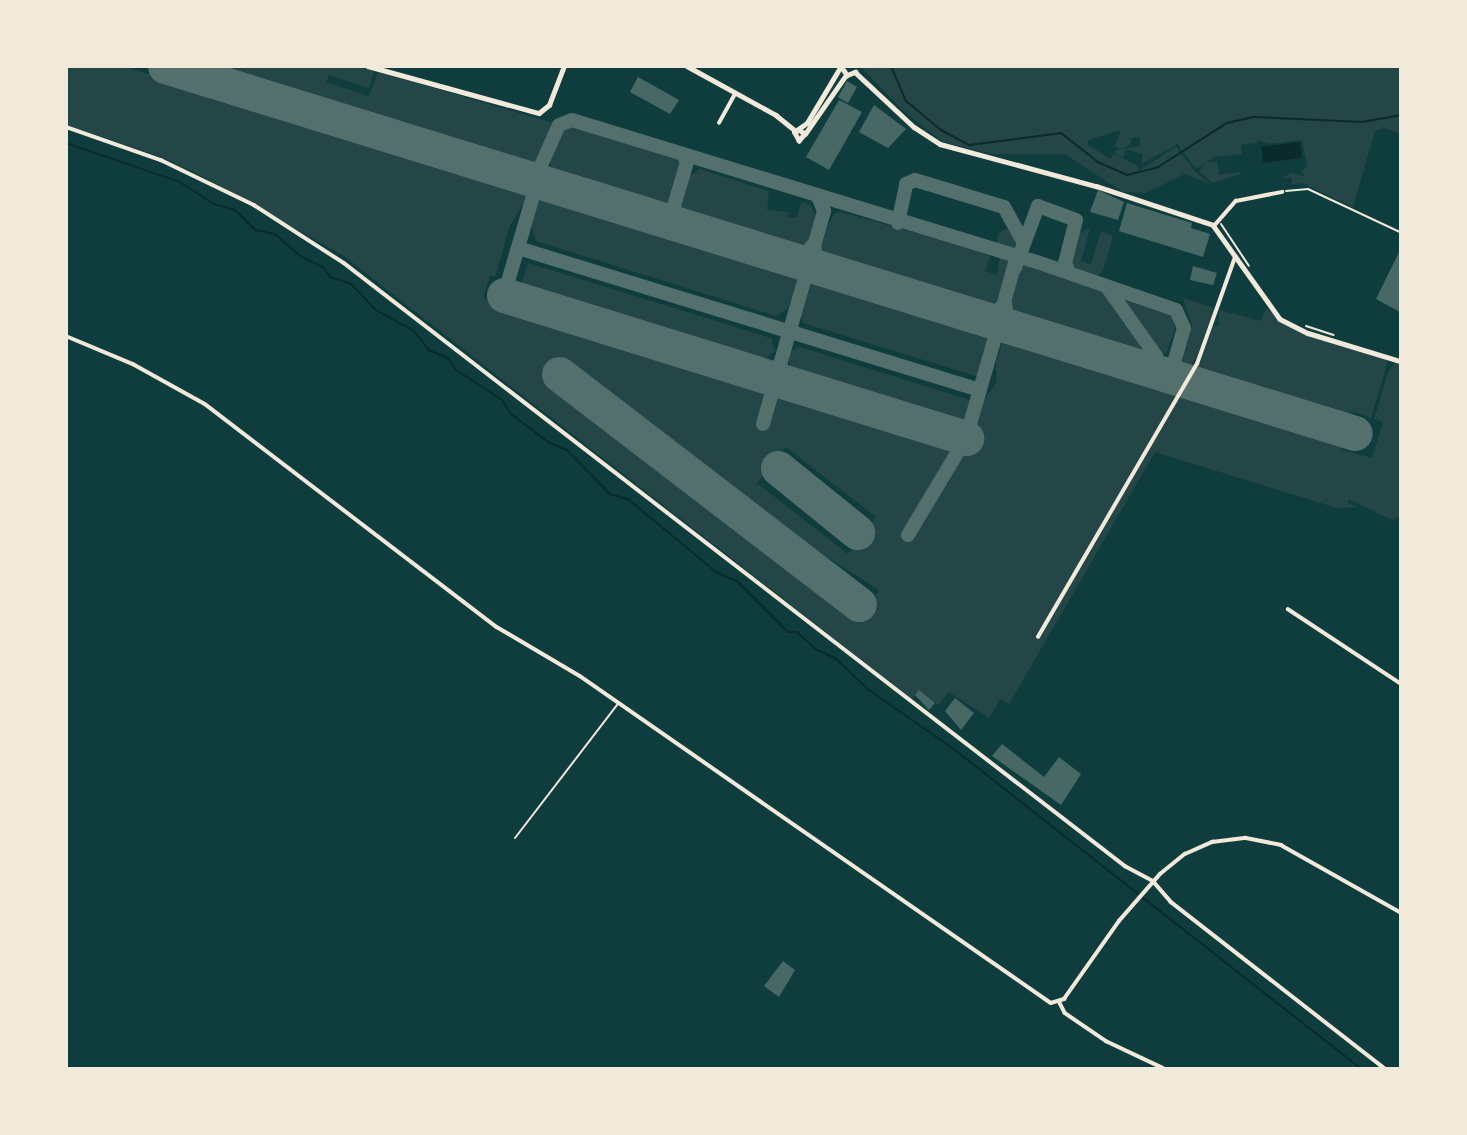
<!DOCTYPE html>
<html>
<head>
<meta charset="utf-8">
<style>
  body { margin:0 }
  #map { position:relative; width:1467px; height:1135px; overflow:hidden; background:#0f3d3e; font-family:"Times New Roman",serif }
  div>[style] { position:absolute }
  .green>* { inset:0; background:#244646 }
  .round { border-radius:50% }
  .water>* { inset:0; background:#0a2a2b }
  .stream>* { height:2px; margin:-1px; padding:0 1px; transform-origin:1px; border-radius:1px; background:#0a2a2b }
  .taxiway>* { height:14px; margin:-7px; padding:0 7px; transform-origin:7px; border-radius:7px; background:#53706d }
  .runway>* { height:35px; margin:-17.5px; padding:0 17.5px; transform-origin:17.5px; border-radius:17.5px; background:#53706d }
  .building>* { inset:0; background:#486865 }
  .path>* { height:2px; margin:-1px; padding:0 1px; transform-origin:1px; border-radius:1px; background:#f1e9da }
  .service>* { height:2px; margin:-1px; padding:0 1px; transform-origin:1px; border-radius:1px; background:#f1e9da }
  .minor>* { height:3.5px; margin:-1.75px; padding:0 1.75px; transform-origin:1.75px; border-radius:1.75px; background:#f1e9da }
  .tertiary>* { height:4.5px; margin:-2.25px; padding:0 2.25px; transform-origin:2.25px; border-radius:2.25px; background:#f1e9da }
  span { translate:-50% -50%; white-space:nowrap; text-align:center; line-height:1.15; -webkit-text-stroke:6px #f1e9da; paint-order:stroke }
  .frame { position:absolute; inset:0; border:68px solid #f1e9da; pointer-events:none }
</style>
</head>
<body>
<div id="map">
  <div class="green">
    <div style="clip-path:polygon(evenodd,66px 67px,124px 67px,211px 92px,209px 99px,230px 105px,239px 101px,531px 192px,510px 225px,495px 277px,490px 276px,483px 298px,957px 444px,905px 533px,911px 538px,972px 438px,982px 402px,997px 382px,996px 362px,1004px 337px,1332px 438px,1343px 450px,1372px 458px,1383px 422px,1374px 419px,1388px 373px,1395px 362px,1400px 363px,1400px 516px,1392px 520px,1349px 499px,1348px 503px,1356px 507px,1337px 508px,1155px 452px,1009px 704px,1000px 699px,989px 718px,949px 692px,938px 705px,919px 690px,912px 699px,344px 256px,204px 177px,162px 157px,67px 125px,66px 67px,559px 361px,742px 503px,879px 590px,860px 623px,543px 380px,559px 361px,66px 67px,786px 447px,876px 517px,848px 554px,757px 483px,786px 447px)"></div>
    <div style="clip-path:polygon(205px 67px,360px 67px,374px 71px,369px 88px,329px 75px,326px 82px,369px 96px,378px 72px,554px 123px,537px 164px,527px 166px,219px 67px,217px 70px)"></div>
    <div style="clip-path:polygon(861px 67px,1400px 67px,1400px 133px,1384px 128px,1375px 131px,1353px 207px,1302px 183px,1292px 185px,1291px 177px,1281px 178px,1292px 173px,1307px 177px,1301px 172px,1307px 165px,1302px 140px,1268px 144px,1257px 139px,1257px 143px,1241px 145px,1242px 154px,1214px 157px,1196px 169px,1178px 145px,1181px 142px,1142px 164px,1142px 154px,1126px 149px,1123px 158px,1115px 153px,1116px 150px,1140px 146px,1140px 138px,1132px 137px,1130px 145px,1119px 149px,1115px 146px,1121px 130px,1088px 140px,1088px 145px,1110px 159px,1114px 154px,1138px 166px,1138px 171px,1176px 147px,1195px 172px,1211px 184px,1185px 174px,1146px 193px,1123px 192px,1065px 154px,992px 154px,943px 142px,901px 109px)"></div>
    <div style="clip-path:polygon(571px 123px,678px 157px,681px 165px,668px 202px,654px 205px,554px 174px,549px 159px,560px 131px)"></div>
    <div style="clip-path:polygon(1217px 161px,1219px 175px,1240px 172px,1240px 174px,1213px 183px,1199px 171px,1205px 163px)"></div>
    <div style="clip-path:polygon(700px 169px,769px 191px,767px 210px,789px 212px,788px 217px,796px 218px,802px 201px,811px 205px,816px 217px,807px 243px,793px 247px,685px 214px,681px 206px,690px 176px)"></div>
    <div style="clip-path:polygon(541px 195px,799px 274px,788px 309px,776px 316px,536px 241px,531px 227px)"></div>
    <div style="clip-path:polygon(841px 212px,991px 254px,985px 271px,997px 275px,1000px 257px,1009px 260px,1012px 268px,1001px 303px,988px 307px,824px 256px,821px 247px,828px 225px,835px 213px)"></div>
    <div style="clip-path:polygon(1090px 228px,1081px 261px,1091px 264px,1101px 231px,1113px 236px,1103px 271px,1096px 277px,1068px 264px,1076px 234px)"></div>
    <div class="round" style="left:997px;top:229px;width:22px;height:22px"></div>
    <div style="clip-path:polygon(528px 263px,771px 338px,775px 352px,762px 360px,521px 285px)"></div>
    <div style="clip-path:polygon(1027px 264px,1093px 284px,1111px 296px,1152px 358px,1012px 314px,1009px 300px,1019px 271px)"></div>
    <div style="clip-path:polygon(812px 278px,993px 334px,979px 377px,803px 323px,799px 313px)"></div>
    <div style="clip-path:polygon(1183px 298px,1214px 308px,1197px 357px,1188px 369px,1182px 363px,1192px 326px)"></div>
    <div style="clip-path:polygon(1121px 299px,1172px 316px,1175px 329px,1166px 354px,1157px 352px)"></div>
    <div style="clip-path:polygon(1266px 308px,1298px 332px,1388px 360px,1371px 418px,1354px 412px,1340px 416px,1195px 371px,1213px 326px,1219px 326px,1219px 310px,1261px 321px)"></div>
    <div style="clip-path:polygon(800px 347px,973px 401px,967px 423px,790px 368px,788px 352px)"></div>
  </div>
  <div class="water">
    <div style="clip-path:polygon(1300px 142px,1302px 158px,1263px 163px,1261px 147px)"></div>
  </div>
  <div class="stream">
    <div style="left:891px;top:66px;width:38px;rotate:67deg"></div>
    <div style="left:906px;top:101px;width:45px;rotate:39.6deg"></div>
    <div style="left:941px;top:130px;width:32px;rotate:28deg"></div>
    <div style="left:969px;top:145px;width:93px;rotate:-7.4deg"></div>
    <div style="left:1061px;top:133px;width:47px;rotate:38.1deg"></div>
    <div style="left:1098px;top:162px;width:32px;rotate:24deg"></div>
    <div style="left:1127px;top:175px;width:32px;rotate:-14deg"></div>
    <div style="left:1158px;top:167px;width:82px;rotate:-32.5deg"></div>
    <div style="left:1227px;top:123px;width:28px;rotate:-13deg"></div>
    <div style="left:1254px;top:117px;width:108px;rotate:2.7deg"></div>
    <div style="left:1362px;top:122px;width:39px;rotate:-10deg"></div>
    <div style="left:66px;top:143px;width:120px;rotate:18.9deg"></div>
    <div style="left:180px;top:182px;width:40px;rotate:32.9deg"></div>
    <div style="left:214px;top:204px;width:22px;rotate:16deg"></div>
    <div style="left:235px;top:210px;width:28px;rotate:45deg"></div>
    <div style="left:255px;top:230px;width:20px;rotate:11deg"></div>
    <div style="left:275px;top:234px;width:33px;rotate:41deg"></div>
    <div style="left:300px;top:256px;width:25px;rotate:26deg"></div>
    <div style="left:323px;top:267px;width:12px;rotate:55deg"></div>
    <div style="left:330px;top:277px;width:22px;rotate:18deg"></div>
    <div style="left:351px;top:284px;width:36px;rotate:46deg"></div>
    <div style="left:376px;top:310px;width:43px;rotate:28.9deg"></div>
    <div style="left:414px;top:331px;width:24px;rotate:52deg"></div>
    <div style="left:429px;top:350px;width:21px;rotate:23deg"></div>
    <div style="left:448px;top:358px;width:14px;rotate:56deg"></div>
    <div style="left:456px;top:370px;width:55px;rotate:33.1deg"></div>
    <div style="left:502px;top:400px;width:17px;rotate:57deg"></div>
    <div style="left:511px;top:414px;width:46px;rotate:37.1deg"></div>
    <div style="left:548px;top:442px;width:21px;rotate:23deg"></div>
    <div style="left:567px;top:450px;width:62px;rotate:45.7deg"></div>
    <div style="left:610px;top:494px;width:19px;rotate:16deg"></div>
    <div style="left:628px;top:499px;width:114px;rotate:39.7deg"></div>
    <div style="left:716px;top:572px;width:24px;rotate:24deg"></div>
    <div style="left:738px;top:582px;width:71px;rotate:45deg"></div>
    <div style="left:788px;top:632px;width:9px"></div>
    <div style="left:797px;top:632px;width:25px;rotate:43deg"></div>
    <div style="left:815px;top:649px;width:22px;rotate:24deg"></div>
    <div style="left:835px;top:658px;width:47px;rotate:43.3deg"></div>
    <div style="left:869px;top:690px;width:105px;rotate:34.9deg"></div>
    <div style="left:955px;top:750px;width:515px;rotate:38.14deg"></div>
  </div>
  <div class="taxiway">
    <div style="left:541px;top:167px;width:12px;rotate:76deg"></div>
    <div style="left:544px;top:179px;width:13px;rotate:32deg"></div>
    <div style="left:513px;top:174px;width:15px;rotate:8deg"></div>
    <div style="left:528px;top:176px;width:11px;rotate:-22deg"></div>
    <div style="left:538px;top:172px;width:51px;rotate:-65.9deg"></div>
    <div style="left:559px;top:125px;width:14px;rotate:-21deg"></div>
    <div style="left:572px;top:120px;width:480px;rotate:17deg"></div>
    <div style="left:1031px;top:260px;width:153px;rotate:19deg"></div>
    <div style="left:1176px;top:310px;width:20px;rotate:66deg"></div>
    <div style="left:1184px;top:328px;width:35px;rotate:106deg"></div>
    <div style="left:1174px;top:362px;width:20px;rotate:153deg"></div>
    <div style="left:674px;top:206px;width:12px;rotate:85deg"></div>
    <div style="left:675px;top:218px;width:15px;rotate:37deg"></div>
    <div style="left:654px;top:217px;width:13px;rotate:-9deg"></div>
    <div style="left:667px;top:215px;width:11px;rotate:-52deg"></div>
    <div style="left:674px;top:206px;width:46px;rotate:-73.5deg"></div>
    <div style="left:687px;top:162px;width:9px;rotate:-117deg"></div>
    <div style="left:898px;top:223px;width:40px;rotate:-78deg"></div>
    <div style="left:906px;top:184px;width:10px;rotate:-24deg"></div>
    <div style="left:915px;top:180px;width:93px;rotate:16.9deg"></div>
    <div style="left:1004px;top:207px;width:41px;rotate:60.9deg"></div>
    <div style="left:814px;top:246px;width:15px;rotate:79deg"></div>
    <div style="left:817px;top:261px;width:17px;rotate:36deg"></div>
    <div style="left:518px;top:248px;width:483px;rotate:17.1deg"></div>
    <div style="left:787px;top:258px;width:16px;rotate:-7deg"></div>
    <div style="left:803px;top:256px;width:15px;rotate:-48deg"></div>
    <div style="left:1015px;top:268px;width:66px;rotate:-69.6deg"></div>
    <div style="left:1038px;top:206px;width:40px;rotate:20.2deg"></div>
    <div style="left:1076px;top:220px;width:44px;rotate:104.3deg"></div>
    <div style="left:1065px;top:263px;width:10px;rotate:66deg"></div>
    <div style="left:1107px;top:287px;width:85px;rotate:54.6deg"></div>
    <div style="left:504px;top:295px;width:131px;rotate:-73.6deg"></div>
    <div style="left:1005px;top:304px;width:14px;rotate:82deg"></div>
    <div style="left:1007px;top:318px;width:18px;rotate:43deg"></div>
    <div style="left:978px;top:317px;width:15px;rotate:-8deg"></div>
    <div style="left:993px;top:315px;width:13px;rotate:-42deg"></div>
    <div style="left:1003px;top:306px;width:49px;rotate:-74.5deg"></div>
    <div style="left:1174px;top:362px;width:11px;rotate:80deg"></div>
    <div style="left:1176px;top:373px;width:12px;rotate:42deg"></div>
    <div style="left:763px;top:424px;width:222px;rotate:-74deg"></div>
    <div style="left:824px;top:211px;width:13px;rotate:-113deg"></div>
    <div style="left:908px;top:535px;width:113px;rotate:-59.1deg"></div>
    <div style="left:966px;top:438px;width:141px;rotate:-73.9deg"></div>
  </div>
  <div class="runway">
    <div style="left:165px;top:66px;width:1245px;rotate:17.14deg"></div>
    <div style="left:504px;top:295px;width:484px;rotate:17.2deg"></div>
    <div style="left:559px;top:374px;width:378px;rotate:37.5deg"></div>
    <div style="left:778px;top:468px;width:102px;rotate:39deg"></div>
  </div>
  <div class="building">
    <div style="clip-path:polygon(638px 77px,679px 100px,670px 114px,630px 92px)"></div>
    <div style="clip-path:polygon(847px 81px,857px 87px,848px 103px,838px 97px)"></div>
    <div style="clip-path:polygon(839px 100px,862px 112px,829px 170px,806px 157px)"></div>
    <div style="clip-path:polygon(874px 105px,906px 129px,888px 148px,859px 132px)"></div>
    <div style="clip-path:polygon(1098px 190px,1124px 202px,1118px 220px,1090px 212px)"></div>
    <div style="clip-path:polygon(1127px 203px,1192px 223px,1191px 228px,1210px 234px,1203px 257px,1119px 231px)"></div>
    <div style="clip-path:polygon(1400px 250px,1400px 312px,1376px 299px)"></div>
    <div style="clip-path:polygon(1193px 266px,1217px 273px,1213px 285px,1190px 280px)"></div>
    <div style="clip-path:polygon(919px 690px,935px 703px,929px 710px,915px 695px)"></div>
    <div style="clip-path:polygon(955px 698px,974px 713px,961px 730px,945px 711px)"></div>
    <div style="clip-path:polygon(1002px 744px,1044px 777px,1059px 757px,1081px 774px,1061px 805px,992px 756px)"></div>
    <div style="clip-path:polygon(783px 961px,795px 970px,779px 997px,764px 986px)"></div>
  </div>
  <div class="path">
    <div style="left:1286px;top:191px;width:22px;rotate:-5deg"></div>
    <div style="left:1308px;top:189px;width:102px;rotate:25.1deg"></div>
    <div style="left:1221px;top:224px;width:50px;rotate:56.3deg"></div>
    <div style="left:1306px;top:326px;width:29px;rotate:18deg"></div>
  </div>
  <div class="service">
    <div style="left:515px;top:838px;width:168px;rotate:-52.5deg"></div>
  </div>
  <div class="minor">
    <div style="left:719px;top:123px;width:33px;rotate:-61deg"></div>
    <div style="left:66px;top:127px;width:101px;rotate:19.2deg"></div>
    <div style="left:161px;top:160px;width:103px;rotate:25.8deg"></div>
    <div style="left:254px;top:205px;width:107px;rotate:32.8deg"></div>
    <div style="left:344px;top:263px;width:987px;rotate:37.67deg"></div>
    <div style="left:1125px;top:866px;width:32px;rotate:28deg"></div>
    <div style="left:1153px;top:881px;width:28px;rotate:49deg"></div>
    <div style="left:1171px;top:902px;width:270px;rotate:37.9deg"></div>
    <div style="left:1214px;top:226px;width:33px;rotate:-49deg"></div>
    <div style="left:1236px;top:201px;width:47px;rotate:-11.1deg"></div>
    <div style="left:66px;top:336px;width:73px;rotate:22.7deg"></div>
    <div style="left:133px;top:364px;width:82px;rotate:29.1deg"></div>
    <div style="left:205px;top:404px;width:367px;rotate:37.4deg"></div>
    <div style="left:497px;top:627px;width:96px;rotate:30.6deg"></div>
    <div style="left:580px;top:676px;width:573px;rotate:34.77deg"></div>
    <div style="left:1051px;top:1003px;width:14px;rotate:-17deg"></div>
    <div style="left:1064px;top:999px;width:95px;rotate:-54.8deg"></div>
    <div style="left:1119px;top:921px;width:62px;rotate:-48.9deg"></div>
    <div style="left:1160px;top:874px;width:32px;rotate:-39deg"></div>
    <div style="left:1185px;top:854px;width:30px;rotate:-24deg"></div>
    <div style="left:1212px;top:842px;width:34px;rotate:-7deg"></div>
    <div style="left:1246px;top:838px;width:36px;rotate:11deg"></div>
    <div style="left:1281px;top:845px;width:137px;rotate:29.4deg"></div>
    <div style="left:1288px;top:609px;width:134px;rotate:33.5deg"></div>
    <div style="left:1038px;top:637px;width:316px;rotate:-59.8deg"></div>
    <div style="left:1197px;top:364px;width:114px;rotate:-70.4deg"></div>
    <div style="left:1060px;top:1003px;width:11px;rotate:63deg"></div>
    <div style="left:1065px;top:1013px;width:50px;rotate:34.3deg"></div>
    <div style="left:1106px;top:1041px;width:63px;rotate:25.3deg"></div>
  </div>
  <div class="tertiary">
    <div style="left:368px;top:66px;width:177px;rotate:15.4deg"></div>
    <div style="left:539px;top:113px;width:13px;rotate:-39deg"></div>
    <div style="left:549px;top:105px;width:42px;rotate:-69deg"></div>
    <div style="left:687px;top:66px;width:102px;rotate:28.8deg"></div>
    <div style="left:776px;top:115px;width:26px;rotate:39deg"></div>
    <div style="left:855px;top:72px;width:81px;rotate:43deg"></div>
    <div style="left:914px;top:127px;width:31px;rotate:33deg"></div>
    <div style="left:940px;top:144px;width:162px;rotate:15.1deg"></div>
    <div style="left:1096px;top:186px;width:123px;rotate:18.4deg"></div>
    <div style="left:1213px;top:225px;width:115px;rotate:54.5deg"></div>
    <div style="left:1280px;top:319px;width:31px;rotate:27deg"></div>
    <div style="left:1308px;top:333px;width:96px;rotate:16.9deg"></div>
    <div style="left:800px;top:130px;width:6px;rotate:39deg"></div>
    <div style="left:805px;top:134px;width:9px;rotate:131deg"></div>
    <div style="left:799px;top:141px;width:10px;rotate:-119deg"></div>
    <div style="left:794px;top:132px;width:16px;rotate:-35deg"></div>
    <div style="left:807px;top:123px;width:66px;rotate:-59.2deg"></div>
    <div style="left:841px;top:66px;width:11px;rotate:56deg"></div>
    <div style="left:847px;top:75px;width:9px;rotate:-21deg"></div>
    <div style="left:805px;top:134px;width:72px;rotate:-55.2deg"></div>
  </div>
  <div class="frame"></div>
</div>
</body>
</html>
